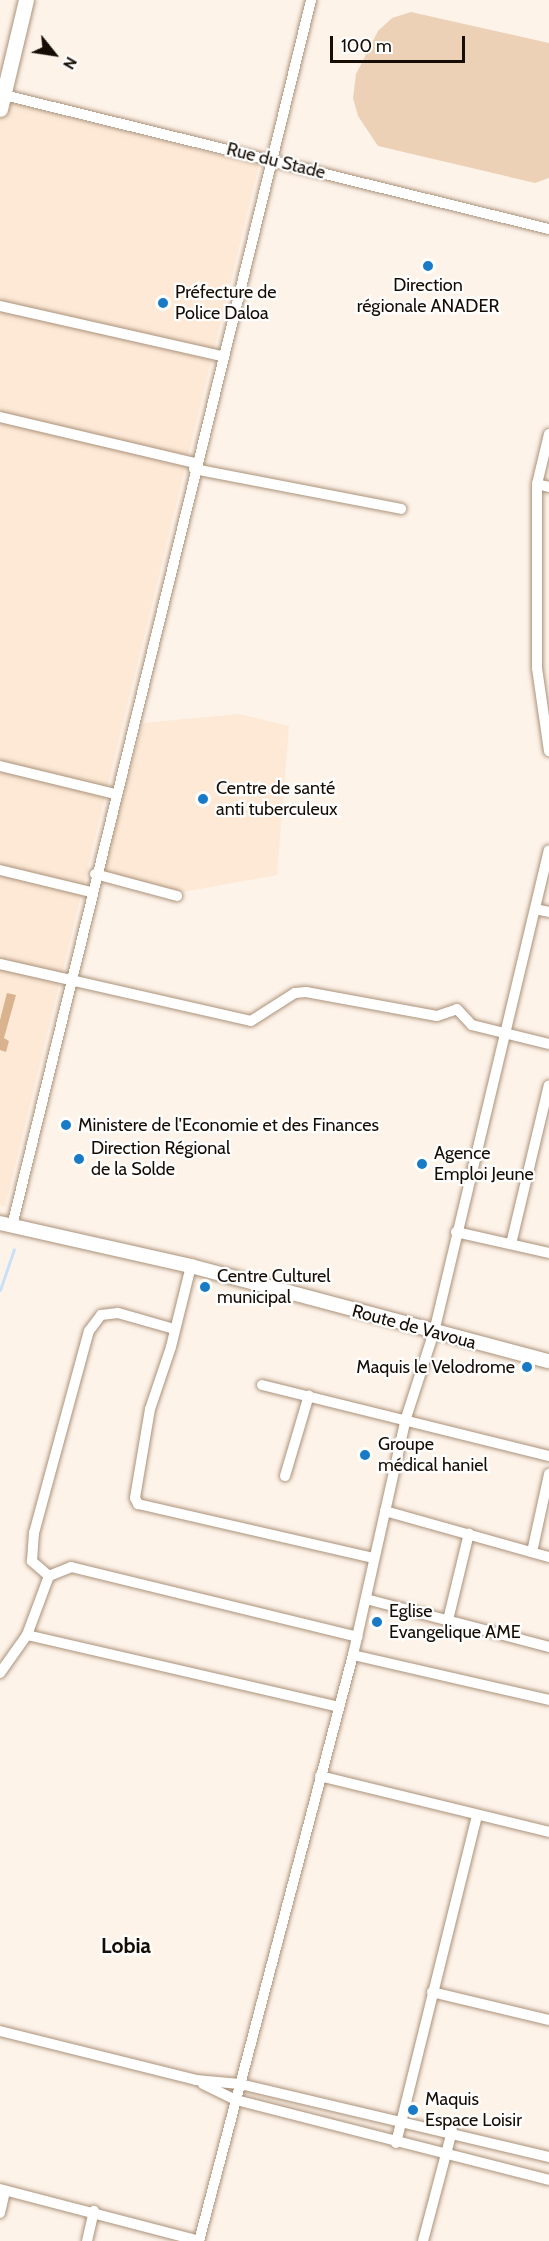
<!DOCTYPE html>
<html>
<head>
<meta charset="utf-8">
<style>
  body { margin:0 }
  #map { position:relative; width:549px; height:2241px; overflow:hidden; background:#fef3e9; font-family:Cabin,sans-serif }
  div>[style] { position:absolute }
  .built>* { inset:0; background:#fde9d6 }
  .green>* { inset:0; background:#ecd1b7 }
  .stream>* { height:3px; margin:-1.5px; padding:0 1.5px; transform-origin:1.5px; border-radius:1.5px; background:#c9e0f7 }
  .building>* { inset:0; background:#d9b38e }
  .roads { filter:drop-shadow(0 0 2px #ab927a) drop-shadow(0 0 2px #ab927a) }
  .minor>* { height:10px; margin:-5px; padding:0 5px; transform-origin:5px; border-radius:5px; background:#fff }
  .major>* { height:14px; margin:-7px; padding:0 7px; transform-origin:7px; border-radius:7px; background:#fff }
  .highway>* { height:15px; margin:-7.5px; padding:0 7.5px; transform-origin:7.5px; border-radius:7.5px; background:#fff }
  .dots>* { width:16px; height:16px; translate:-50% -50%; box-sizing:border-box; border:3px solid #fff; border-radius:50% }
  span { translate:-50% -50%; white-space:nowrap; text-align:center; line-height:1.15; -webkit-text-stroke:4.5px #fff; paint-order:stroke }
  .street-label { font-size:18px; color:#160d05 }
  .poi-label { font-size:18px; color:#160d05 }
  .left { translate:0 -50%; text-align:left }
  .right { translate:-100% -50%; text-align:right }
  .quarter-label { font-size:21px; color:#160d05; font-weight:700 }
  .north { position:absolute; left:24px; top:24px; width:60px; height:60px; -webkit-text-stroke:4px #fff; paint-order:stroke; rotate:120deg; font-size:16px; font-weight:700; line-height:24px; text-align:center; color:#160d05 }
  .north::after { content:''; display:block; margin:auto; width:21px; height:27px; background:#160d05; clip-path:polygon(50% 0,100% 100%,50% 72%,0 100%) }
  .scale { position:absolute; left:330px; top:36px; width:135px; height:27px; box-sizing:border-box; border:3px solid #160d05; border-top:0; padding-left:8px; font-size:18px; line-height:21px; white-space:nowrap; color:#160d05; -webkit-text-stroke:4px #fff; paint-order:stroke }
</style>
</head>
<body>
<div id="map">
  <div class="built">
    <div style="clip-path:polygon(0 100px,259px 165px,5px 1207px,0 1205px)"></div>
    <div style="clip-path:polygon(239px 714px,289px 726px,277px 875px,183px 892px,103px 871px,143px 723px)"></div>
  </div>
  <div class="green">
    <div style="clip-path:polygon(411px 12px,549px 43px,549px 178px,535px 183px,378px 146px,358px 116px,353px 98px,356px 74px,378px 31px,392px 18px)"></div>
  </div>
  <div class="stream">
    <div style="left:0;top:1290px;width:43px;rotate:-71.1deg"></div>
  </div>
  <div class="building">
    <div style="clip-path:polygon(7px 993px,16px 995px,4px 1038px,9px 1041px,6px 1052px,0 1050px,0 1020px)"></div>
  </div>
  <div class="roads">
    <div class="minor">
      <div style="left:0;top:94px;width:565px;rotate:13.82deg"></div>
      <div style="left:0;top:306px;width:227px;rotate:12.7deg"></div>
      <div style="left:0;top:417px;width:200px;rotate:13.3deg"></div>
      <div style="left:549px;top:434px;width:51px;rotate:103.5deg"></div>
      <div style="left:537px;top:484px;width:184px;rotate:90deg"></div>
      <div style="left:537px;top:668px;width:84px;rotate:81.8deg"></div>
      <div style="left:194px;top:469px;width:211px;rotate:10.9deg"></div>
      <div style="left:537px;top:484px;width:12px;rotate:14deg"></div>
      <div style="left:0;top:766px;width:118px;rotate:13.7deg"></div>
      <div style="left:0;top:870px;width:94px;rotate:13.6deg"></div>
      <div style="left:95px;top:874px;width:85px;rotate:15deg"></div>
      <div style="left:535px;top:909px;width:14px;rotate:12deg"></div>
      <div style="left:0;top:964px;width:257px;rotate:12.8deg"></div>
      <div style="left:251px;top:1021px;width:52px;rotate:-32.5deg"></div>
      <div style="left:295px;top:993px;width:11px;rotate:-5deg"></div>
      <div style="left:306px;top:992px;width:133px;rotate:10.4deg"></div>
      <div style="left:437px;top:1016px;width:21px;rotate:-19deg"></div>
      <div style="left:457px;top:1009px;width:22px;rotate:47deg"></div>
      <div style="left:472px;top:1025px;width:79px;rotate:13.9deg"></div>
      <div style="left:12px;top:1226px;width:1262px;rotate:-76.29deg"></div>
      <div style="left:456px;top:1232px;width:95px;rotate:12.7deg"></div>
      <div style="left:511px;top:1244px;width:163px;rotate:-76.6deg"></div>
      <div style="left:191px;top:1266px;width:83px;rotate:103.9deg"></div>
      <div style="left:171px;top:1347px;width:65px;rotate:108.7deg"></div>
      <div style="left:150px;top:1409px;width:90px;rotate:99.6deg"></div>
      <div style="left:135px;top:1498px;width:7px;rotate:63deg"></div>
      <div style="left:138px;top:1504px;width:241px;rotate:12.9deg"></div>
      <div style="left:262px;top:1385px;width:296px;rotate:13.9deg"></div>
      <div style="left:285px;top:1476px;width:84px;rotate:-73.5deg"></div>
      <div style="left:385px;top:1511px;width:170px;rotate:15.7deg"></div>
      <div style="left:532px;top:1552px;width:80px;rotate:-77.7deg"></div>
      <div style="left:49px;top:1576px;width:23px;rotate:-139deg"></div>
      <div style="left:32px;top:1561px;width:28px;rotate:-86deg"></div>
      <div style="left:34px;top:1533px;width:209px;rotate:-74.8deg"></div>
      <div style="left:89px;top:1331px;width:20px;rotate:-53deg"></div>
      <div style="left:101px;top:1315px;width:17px;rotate:-7deg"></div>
      <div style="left:118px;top:1313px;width:58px;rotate:15.9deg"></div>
      <div style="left:366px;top:1599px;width:189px;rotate:14.7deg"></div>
      <div style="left:448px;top:1620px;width:89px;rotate:-76.4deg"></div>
      <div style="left:27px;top:1635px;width:320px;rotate:13deg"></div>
      <div style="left:353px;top:1655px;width:201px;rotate:12.9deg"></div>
      <div style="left:0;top:1673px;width:47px;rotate:-54.6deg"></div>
      <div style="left:27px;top:1635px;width:63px;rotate:-69.6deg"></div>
      <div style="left:49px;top:1576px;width:24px;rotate:-22deg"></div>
      <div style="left:71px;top:1567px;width:295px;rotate:13.7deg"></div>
      <div style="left:320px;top:1776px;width:236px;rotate:13.7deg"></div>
      <div style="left:432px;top:1992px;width:120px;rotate:13.5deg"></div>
      <div style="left:0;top:2031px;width:202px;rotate:14deg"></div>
      <div style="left:196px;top:2080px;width:44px;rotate:5.2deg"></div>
      <div style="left:240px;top:2084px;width:318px;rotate:13.3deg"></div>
      <div style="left:203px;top:2084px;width:37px;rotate:26deg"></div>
      <div style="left:236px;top:2100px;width:323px;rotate:14.3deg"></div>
      <div style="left:396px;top:2143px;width:338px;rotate:-76.1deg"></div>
      <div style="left:0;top:2189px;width:206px;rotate:14.6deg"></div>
      <div style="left:0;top:2213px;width:23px;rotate:-77deg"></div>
      <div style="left:87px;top:2241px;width:31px;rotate:-77deg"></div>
      <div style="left:199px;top:2241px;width:606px;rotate:-75.28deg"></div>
      <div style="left:353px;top:1655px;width:243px;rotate:-77.4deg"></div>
      <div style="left:406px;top:1418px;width:90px;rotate:-72deg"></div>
      <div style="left:434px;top:1332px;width:495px;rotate:-76.6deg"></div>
      <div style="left:423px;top:2241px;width:114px;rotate:-75.2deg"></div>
    </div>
    <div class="major">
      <div style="left:0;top:1223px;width:196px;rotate:12.7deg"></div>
      <div style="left:191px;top:1266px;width:370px;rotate:14.9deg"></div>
    </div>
    <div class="highway">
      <div style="left:0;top:109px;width:112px;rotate:-76.6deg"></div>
    </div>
  </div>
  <div class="dots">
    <div style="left:428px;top:266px;background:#197ac6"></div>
    <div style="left:163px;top:303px;background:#197ac6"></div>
    <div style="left:203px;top:799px;background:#197ac6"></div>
    <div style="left:66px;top:1125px;background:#197ac6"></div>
    <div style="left:79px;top:1159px;background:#197ac6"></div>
    <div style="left:422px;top:1164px;background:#197ac6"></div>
    <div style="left:205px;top:1287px;background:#197ac6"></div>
    <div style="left:527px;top:1367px;background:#197ac6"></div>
    <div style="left:365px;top:1455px;background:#197ac6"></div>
    <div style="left:377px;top:1622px;background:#197ac6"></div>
    <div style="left:413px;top:2110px;background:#197ac6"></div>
  </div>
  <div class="street-label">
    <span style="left:276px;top:161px;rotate:14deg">Rue du Stade</span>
    <span style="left:414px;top:1327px;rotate:15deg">Route de Vavoua</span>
  </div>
  <div class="poi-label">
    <span style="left:428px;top:296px">Direction<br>régionale ANADER</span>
    <span class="left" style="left:175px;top:303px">Préfecture de<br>Police Daloa</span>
    <span class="left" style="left:216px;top:799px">Centre de santé<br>anti tuberculeux</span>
    <span class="left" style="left:78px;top:1125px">Ministere de l'Economie et des Finances</span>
    <span class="left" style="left:91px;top:1159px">Direction Régional<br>de la Solde</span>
    <span class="left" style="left:434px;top:1164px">Agence<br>Emploi Jeune</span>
    <span class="left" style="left:217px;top:1287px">Centre Culturel<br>municipal</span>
    <span class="right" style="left:515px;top:1367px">Maquis le Velodrome</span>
    <span class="left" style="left:378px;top:1455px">Groupe<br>médical haniel</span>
    <span class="left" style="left:389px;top:1622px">Eglise<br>Evangelique AME</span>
    <span class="left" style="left:425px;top:2110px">Maquis<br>Espace Loisir</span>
  </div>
  <div class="quarter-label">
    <span style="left:126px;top:1946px">Lobia</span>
  </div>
  <div class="north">N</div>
  <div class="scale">100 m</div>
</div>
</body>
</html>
